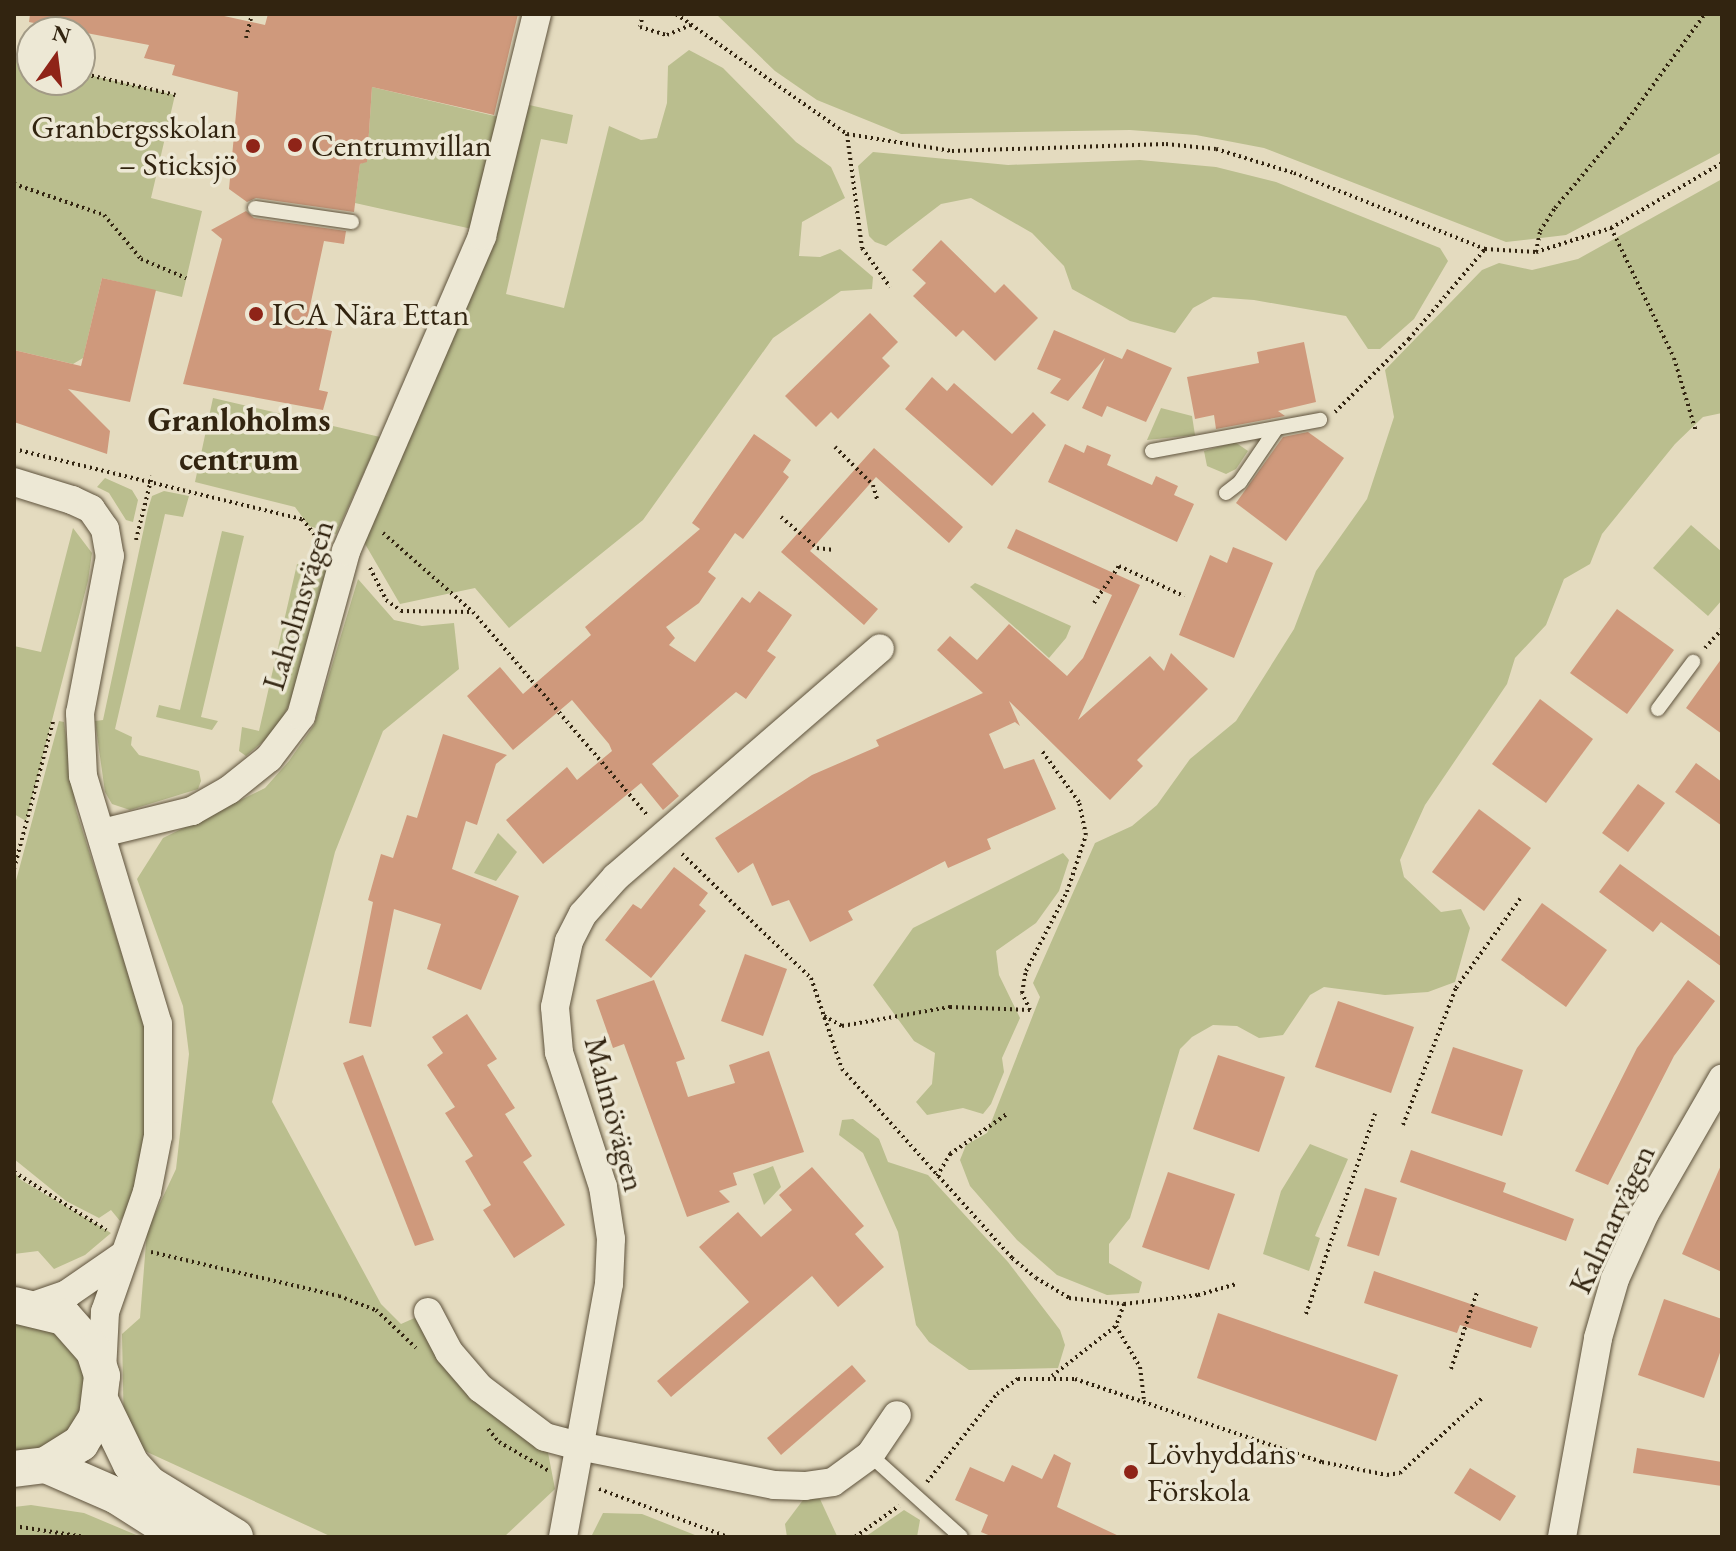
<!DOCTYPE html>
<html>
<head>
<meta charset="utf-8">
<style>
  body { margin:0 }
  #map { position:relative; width:1736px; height:1551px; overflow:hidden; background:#e4dbbf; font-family:"EB Garamond",serif }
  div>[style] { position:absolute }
  .green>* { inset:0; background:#babe8e }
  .building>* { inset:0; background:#cf997c }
  .path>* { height:4px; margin-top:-2px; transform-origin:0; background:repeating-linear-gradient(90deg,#322410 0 2px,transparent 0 6px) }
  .roads { filter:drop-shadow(0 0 2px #5e523c) drop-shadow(0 0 2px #5e523c) }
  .service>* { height:14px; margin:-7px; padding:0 7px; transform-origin:7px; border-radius:7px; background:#ede8d5 }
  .minor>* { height:28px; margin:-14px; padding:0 14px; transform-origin:14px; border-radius:14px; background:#ede8d5 }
  .tertiary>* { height:36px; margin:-18px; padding:0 18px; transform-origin:18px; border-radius:18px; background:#ede8d5 }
  .dots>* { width:22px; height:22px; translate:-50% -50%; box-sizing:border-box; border:4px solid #ede8d5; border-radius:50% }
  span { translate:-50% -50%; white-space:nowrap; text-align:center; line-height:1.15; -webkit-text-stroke:7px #ede8d5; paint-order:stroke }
  .poi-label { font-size:32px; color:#322410 }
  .right { translate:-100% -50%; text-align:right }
  .left { translate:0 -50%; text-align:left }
  .street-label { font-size:32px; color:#322410 }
  .neighbourhood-label { font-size:34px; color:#322410; font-weight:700 }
  .frame { position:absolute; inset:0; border:16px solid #322410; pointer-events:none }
  .north { position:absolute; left:16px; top:16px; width:80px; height:80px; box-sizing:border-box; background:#ede8d5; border:2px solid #a29a86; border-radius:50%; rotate:14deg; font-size:22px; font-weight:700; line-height:32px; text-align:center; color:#322410 }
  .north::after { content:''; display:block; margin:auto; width:28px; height:36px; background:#8f2418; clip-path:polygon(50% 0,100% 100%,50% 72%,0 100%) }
</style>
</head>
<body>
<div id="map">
  <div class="green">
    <div style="clip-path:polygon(716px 14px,1722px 14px,1722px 152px,1566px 235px,1506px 242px,1264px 148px,1196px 135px,1130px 130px,901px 134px,817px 100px,775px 71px)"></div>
    <div style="clip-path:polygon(689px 50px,723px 68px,796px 142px,831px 167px,845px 198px,802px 222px,799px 256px,820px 257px,840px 249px,873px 277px,872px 289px,841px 291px,773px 338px,643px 520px,509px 628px,475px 588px,400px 604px,361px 537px,525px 104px,573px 115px,567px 144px,541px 139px,506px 294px,564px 308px,609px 126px,641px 140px,657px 138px,667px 103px,668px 66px)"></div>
    <div style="clip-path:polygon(14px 57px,32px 61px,32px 80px,80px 80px,80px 73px,175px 95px,151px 198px,202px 211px,182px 297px,102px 278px,83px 358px,73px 364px,14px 350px)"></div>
    <div style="clip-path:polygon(372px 87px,499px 117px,472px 229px,355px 203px,360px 164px,367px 161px)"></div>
    <div style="clip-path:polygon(873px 152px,1008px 165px,1140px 160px,1216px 167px,1276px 182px,1440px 248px,1448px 261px,1414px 319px,1380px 349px,1368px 349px,1346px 316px,1254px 300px,1213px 297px,1193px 308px,1175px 333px,1130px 321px,1072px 289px,1064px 266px,1032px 233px,971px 198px,941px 204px,886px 246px,875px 242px,869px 236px,858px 166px)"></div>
    <div style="clip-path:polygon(1722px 179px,1722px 413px,1703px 417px,1675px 444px,1602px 534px,1590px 564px,1564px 579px,1546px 625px,1515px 658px,1507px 684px,1425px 805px,1400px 860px,1404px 877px,1441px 912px,1461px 909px,1470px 928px,1455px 982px,1428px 992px,1385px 995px,1324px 987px,1310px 995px,1283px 1035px,1259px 1038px,1237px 1026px,1213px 1025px,1192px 1037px,1180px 1049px,1130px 1218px,1109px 1244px,1109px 1263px,1142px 1282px,1139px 1293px,1107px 1295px,1057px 1275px,1017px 1240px,970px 1186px,960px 1160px,966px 1145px,987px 1133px,1040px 997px,1033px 983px,1095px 843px,1132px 826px,1157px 805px,1190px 759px,1236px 721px,1294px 629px,1316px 571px,1367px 499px,1394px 417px,1385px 370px,1482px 270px,1499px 263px,1532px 270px,1578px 259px)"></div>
    <div style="clip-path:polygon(213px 398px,380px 437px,336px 534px,309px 526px,295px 507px,195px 482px)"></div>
    <div style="clip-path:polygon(1161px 408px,1192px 416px,1195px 435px,1147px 440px)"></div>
    <div style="clip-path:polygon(1235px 442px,1248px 451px,1236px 469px,1226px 474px,1207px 466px,1204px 451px)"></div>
    <div style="clip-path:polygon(105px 478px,132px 490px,138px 500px,133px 522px,126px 520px,109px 493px,97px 487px)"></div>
    <div style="clip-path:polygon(164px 491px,189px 496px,183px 517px,165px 514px,115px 729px,132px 737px,131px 745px,139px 755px,199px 771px,201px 781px,198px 789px,130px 810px,112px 804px,105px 792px,95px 721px,103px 720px,148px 509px,152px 496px)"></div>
    <div style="clip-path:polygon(1691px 525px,1722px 552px,1722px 600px,1708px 616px,1653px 568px)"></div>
    <div style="clip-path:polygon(73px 528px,92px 553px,88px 581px,26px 821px,14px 814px,14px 646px,41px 652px)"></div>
    <div style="clip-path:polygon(222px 531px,244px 536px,201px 717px,218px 721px,212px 730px,156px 717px,159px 705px,180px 710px)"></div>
    <div style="clip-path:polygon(322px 554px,332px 557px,299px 683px,277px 730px,246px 756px,239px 751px,242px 727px,259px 731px,297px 564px,318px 568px)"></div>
    <div style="clip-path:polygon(358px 579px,394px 620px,422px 626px,454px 623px,459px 669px,383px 731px,335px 852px,272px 1102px,381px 1304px,401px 1324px,428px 1312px,465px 1370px,545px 1437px,555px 1489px,504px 1537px,332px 1537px,147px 1452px,124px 1434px,122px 1334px,140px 1318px,147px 1231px,176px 1169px,189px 1054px,183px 1006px,137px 879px,163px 838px,265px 788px,289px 761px,314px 725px)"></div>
    <div style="clip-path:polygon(975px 583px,1071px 626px,1066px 638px,1049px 658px,970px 587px)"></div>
    <div style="clip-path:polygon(59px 721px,64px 722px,76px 810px,148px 1037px,148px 1121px,131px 1205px,120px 1221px,111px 1210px,99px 1218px,66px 1201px,14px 1159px,14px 888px)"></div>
    <div style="clip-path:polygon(498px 833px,517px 852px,496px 881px,474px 873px)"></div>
    <div style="clip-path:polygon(1063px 853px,1069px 860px,1059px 891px,1036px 923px,996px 951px,999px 975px,1020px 1018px,1002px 1058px,1004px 1072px,991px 1104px,983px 1114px,963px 1108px,927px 1115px,916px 1102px,932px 1084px,935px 1053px,914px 1041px,873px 985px,913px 928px)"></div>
    <div style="clip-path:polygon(853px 1119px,879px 1139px,888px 1162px,928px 1175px,1008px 1262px,1060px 1330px,1065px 1345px,1058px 1368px,969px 1370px,929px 1342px,916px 1325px,898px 1232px,863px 1153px,839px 1135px,842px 1120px)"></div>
    <div style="clip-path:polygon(1310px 1144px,1348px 1159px,1315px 1236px,1320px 1238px,1309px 1271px,1263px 1254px,1281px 1191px)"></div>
    <div style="clip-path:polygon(773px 1166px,781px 1187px,764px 1205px,753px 1174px)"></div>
    <div style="clip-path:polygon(14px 1172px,21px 1180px,111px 1233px,85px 1255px,54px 1269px,38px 1251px,14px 1254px)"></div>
    <div style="clip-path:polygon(14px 1317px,36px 1319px,75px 1345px,88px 1384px,79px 1421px,51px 1448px,14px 1456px)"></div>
    <div style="clip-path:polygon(806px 1496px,820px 1499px,837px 1536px,787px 1537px,785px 1524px)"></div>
    <div style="clip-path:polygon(31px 1505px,84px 1513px,141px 1537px,14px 1537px,14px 1507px)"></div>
    <div style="clip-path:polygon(904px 1510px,920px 1520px,917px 1537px,865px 1537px)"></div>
    <div style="clip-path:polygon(603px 1513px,642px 1514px,700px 1537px,591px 1537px)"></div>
  </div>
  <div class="building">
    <div style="clip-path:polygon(30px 14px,215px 14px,265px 25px,268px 14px,518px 14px,494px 115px,372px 87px,367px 162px,360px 164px,354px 212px,256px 198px,247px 202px,229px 189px,238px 92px,172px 75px,175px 65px,144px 58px,149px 45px,29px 22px)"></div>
    <div style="clip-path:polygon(246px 211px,254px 218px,346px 231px,344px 244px,324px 241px,306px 325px,332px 331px,319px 390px,328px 392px,323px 410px,183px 384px,222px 239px,211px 230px)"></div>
    <div style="clip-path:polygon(941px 240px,995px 293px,1004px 284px,1038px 318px,995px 361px,963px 330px,956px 337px,913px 296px,926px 283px,912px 270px)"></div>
    <div style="clip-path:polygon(102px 278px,156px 290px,130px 402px,68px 389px,110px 431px,107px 454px,14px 422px,14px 350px,81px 366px)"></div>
    <div style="clip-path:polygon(870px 313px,898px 342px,882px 358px,890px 366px,838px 419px,831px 412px,816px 427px,785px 396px)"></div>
    <div style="clip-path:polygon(1054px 330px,1122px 359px,1127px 349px,1172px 368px,1146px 422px,1107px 406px,1102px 417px,1082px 408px,1105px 358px,1068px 401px,1050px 393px,1061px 379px,1037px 369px)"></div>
    <div style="clip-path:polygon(1304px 342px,1316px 402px,1278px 411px,1285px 416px,1216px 429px,1214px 415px,1195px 419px,1187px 377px,1259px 363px,1257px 352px)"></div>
    <div style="clip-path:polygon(932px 377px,947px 391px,954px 383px,1012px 434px,1033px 412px,1046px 425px,992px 486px,905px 409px)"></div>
    <div style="clip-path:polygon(1308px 432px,1344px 458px,1286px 541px,1236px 503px,1283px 437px)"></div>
    <div style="clip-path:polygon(754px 434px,791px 460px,783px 472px,789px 477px,743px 539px,735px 533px,708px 572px,716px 578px,699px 603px,666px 627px,675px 638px,669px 645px,695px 662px,742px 597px,750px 603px,759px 591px,792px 615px,767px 651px,776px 657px,746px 699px,736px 692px,652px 764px,679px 796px,663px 810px,641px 783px,543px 864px,506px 820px,567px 767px,577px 780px,612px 751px,609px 744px,572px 700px,513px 750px,467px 696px,500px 667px,523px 694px,591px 635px,585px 627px,700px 529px,692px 523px)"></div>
    <div style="clip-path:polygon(1065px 444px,1084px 453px,1087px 445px,1111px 455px,1107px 465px,1152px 485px,1156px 476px,1178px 486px,1174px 495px,1194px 504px,1177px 542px,1048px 482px)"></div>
    <div style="clip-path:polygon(874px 448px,963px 527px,949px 543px,876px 477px,810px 551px,878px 609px,864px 625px,781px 552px)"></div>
    <div style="clip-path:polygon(1016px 529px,1140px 585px,1078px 720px,1150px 656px,1164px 671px,1171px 653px,1208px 689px,1137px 760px,1143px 766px,1110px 800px,1009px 701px,1020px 726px,1015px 722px,989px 734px,1004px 769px,1034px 759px,1056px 809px,987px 839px,991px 849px,948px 868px,945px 861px,848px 911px,853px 920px,810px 942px,789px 900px,772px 906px,753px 863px,738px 873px,715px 838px,812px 775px,879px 746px,876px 740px,983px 693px,937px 650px,950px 636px,977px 660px,1009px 624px,1067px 676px,1083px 658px,1112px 595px,1007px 548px)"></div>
    <div style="clip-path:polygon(1233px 547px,1273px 563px,1234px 658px,1179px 635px,1210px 555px,1227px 563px)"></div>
    <div style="clip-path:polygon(1617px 609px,1674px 650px,1627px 714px,1570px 673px)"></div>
    <div style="clip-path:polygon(1722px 658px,1722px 734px,1686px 708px)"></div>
    <div style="clip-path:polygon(1540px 699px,1593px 739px,1546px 803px,1492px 764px)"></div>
    <div style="clip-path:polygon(443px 734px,507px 755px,496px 764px,477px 825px,466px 821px,452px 869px,519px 896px,481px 990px,427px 969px,441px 924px,394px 909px,371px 1027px,349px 1023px,373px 902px,368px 900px,381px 854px,393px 858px,407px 815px,417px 818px)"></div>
    <div style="clip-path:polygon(1696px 763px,1722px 782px,1722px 826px,1675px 792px)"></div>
    <div style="clip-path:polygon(1638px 784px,1665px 803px,1628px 852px,1602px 833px)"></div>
    <div style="clip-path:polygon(1479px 809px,1531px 848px,1484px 911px,1432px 872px)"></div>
    <div style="clip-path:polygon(1620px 864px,1722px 938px,1722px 967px,1661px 922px,1653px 932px,1599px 892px)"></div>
    <div style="clip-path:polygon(674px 867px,708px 893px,699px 905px,706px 911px,651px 978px,605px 940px,633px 904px,641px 909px)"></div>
    <div style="clip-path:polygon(1542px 903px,1607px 950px,1566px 1007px,1501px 960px)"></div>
    <div style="clip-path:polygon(745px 954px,787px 969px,763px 1036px,721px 1021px)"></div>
    <div style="clip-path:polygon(654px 980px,685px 1059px,676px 1062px,688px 1097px,735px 1083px,729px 1065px,769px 1051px,804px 1152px,733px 1173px,737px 1185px,719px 1191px,730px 1202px,687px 1217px,624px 1044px,613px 1048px,596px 1000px)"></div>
    <div style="clip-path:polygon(1688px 980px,1715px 1001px,1674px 1056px,1608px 1185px,1575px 1171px,1637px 1048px)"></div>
    <div style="clip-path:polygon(1338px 1001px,1414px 1027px,1391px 1093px,1315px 1067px)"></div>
    <div style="clip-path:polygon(467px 1014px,497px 1059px,487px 1065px,515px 1108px,505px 1114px,532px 1156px,523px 1162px,565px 1225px,514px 1258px,483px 1210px,491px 1205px,465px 1161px,473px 1156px,445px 1113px,455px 1107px,427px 1065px,443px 1053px,432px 1037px)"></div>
    <div style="clip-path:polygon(1453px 1047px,1523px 1070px,1502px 1136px,1431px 1113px)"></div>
    <div style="clip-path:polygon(363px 1055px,434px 1240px,415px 1246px,343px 1063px)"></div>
    <div style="clip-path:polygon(1218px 1055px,1285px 1077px,1259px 1152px,1193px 1129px)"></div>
    <div style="clip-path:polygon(1411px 1150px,1506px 1183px,1503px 1192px,1574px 1219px,1566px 1241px,1400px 1182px)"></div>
    <div style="clip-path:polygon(1722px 1163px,1722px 1272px,1682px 1254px)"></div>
    <div style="clip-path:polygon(812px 1167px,864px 1226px,855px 1234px,884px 1267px,838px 1307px,812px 1276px,671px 1397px,657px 1381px,749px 1302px,699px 1247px,738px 1212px,761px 1237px,792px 1210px,779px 1195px)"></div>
    <div style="clip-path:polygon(1168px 1172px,1235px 1194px,1209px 1270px,1142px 1247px)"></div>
    <div style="clip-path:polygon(1365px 1188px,1397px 1198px,1379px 1256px,1347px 1246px)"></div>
    <div style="clip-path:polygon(1374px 1271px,1538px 1327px,1531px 1348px,1460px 1325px,1457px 1333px,1364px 1303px)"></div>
    <div style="clip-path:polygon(1664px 1299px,1722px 1319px,1722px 1347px,1704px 1398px,1638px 1375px)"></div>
    <div style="clip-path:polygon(1218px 1313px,1398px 1375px,1376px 1441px,1197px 1378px)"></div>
    <div style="clip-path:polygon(852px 1365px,866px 1381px,781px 1455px,767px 1438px)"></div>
    <div style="clip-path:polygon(1637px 1448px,1722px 1462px,1722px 1486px,1633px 1473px)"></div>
    <div style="clip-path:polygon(1054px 1454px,1071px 1463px,1057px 1507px,1121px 1537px,993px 1537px,981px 1532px,988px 1515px,955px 1500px,970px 1467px,1004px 1482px,1012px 1465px,1042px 1479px)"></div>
    <div style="clip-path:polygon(1470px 1468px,1516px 1496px,1500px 1521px,1454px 1493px)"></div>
  </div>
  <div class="path">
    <div style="left:643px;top:14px;width:13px;rotate:103deg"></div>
    <div style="left:640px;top:27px;width:28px;rotate:17deg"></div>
    <div style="left:667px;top:35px;width:28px;rotate:-23deg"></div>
    <div style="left:676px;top:14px;width:209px;rotate:35.1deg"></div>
    <div style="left:847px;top:134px;width:106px;rotate:9.2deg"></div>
    <div style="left:952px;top:151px;width:214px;rotate:-1.9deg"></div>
    <div style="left:1166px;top:144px;width:50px;rotate:5.7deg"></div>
    <div style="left:1216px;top:149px;width:82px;rotate:17.1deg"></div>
    <div style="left:1294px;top:173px;width:206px;rotate:21.7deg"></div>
    <div style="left:1485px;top:249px;width:51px;rotate:3.4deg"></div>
    <div style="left:1536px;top:252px;width:79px;rotate:-17.7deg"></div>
    <div style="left:1611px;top:228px;width:129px;rotate:-30.4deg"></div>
    <div style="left:246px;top:38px;width:25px;rotate:-76deg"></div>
    <div style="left:14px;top:58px;width:18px;rotate:13deg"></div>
    <div style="left:80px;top:73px;width:98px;rotate:13deg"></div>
    <div style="left:847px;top:134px;width:115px;rotate:82.5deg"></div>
    <div style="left:862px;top:248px;width:48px;rotate:54.3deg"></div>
    <div style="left:14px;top:184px;width:95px;rotate:19deg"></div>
    <div style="left:104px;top:215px;width:57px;rotate:49.9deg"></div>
    <div style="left:141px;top:259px;width:49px;rotate:22.9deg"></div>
    <div style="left:1611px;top:228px;width:144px;rotate:64.1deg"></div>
    <div style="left:1674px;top:358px;width:77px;rotate:73.4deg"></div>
    <div style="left:1536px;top:252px;width:21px;rotate:-79deg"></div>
    <div style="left:1540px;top:231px;width:27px;rotate:-57deg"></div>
    <div style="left:1555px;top:208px;width:103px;rotate:-50.1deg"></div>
    <div style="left:1621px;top:129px;width:142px;rotate:-53.9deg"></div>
    <div style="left:1335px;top:412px;width:104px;rotate:-44.6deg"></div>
    <div style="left:1409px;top:339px;width:118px;rotate:-49.8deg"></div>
    <div style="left:835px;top:447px;width:54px;rotate:45deg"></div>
    <div style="left:873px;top:485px;width:15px;rotate:74deg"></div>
    <div style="left:14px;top:449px;width:296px;rotate:13.7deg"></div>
    <div style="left:302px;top:519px;width:32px;rotate:51deg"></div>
    <div style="left:781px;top:517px;width:48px;rotate:40.7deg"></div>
    <div style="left:817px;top:548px;width:17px;rotate:7deg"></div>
    <div style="left:383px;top:533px;width:120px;rotate:41.3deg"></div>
    <div style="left:473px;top:612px;width:267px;rotate:49.4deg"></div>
    <div style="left:136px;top:540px;width:66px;rotate:-76deg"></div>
    <div style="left:370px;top:568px;width:36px;rotate:63deg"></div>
    <div style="left:386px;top:600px;width:19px;rotate:36deg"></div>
    <div style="left:401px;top:611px;width:72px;rotate:0.8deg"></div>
    <div style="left:1094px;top:603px;width:45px;rotate:-56deg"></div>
    <div style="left:1119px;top:566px;width:72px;rotate:24.8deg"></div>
    <div style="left:1705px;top:648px;width:25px;rotate:-48deg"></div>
    <div style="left:682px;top:854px;width:179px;rotate:43.9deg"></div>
    <div style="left:811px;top:978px;width:96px;rotate:71.2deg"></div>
    <div style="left:842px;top:1069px;width:254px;rotate:48deg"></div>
    <div style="left:1012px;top:1258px;width:31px;rotate:40deg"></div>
    <div style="left:1036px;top:1278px;width:39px;rotate:31deg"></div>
    <div style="left:1069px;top:1298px;width:55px;rotate:6.2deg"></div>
    <div style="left:1124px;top:1304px;width:75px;rotate:-6.9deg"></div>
    <div style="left:1198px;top:1295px;width:40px;rotate:-16deg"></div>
    <div style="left:14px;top:869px;width:153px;rotate:-75.2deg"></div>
    <div style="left:824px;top:1016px;width:21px;rotate:29deg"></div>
    <div style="left:842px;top:1026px;width:110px;rotate:-10deg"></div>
    <div style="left:950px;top:1007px;width:80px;rotate:2.1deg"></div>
    <div style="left:1030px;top:1010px;width:19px;rotate:-115deg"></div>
    <div style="left:1022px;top:993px;width:22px;rotate:-80deg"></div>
    <div style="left:1026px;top:971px;width:89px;rotate:-62.6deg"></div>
    <div style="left:1067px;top:892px;width:60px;rotate:-71.6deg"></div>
    <div style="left:1086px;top:835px;width:34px;rotate:-102deg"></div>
    <div style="left:1079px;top:802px;width:63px;rotate:-126deg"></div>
    <div style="left:1403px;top:1125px;width:147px;rotate:-68.9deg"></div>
    <div style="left:1456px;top:988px;width:110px;rotate:-54.3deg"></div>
    <div style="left:14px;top:1172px;width:109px;rotate:32.2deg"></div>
    <div style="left:937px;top:1176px;width:26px;rotate:-59deg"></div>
    <div style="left:950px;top:1154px;width:70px;rotate:-35.1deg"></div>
    <div style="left:151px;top:1252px;width:193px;rotate:13.2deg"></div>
    <div style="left:339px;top:1296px;width:40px;rotate:21deg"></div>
    <div style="left:376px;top:1310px;width:55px;rotate:43.5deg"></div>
    <div style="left:1124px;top:1304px;width:23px;rotate:110deg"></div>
    <div style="left:1116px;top:1326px;width:48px;rotate:59.7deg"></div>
    <div style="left:1140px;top:1367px;width:32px;rotate:83deg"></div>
    <div style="left:1306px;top:1314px;width:212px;rotate:-71deg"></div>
    <div style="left:1451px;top:1369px;width:81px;rotate:-71.3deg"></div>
    <div style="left:1052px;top:1376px;width:81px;rotate:-38deg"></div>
    <div style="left:488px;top:1429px;width:17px;rotate:50deg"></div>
    <div style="left:499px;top:1442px;width:58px;rotate:30.1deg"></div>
    <div style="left:927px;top:1482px;width:112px;rotate:-51.5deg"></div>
    <div style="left:997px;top:1394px;width:26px;rotate:-36deg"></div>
    <div style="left:1018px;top:1379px;width:57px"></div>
    <div style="left:1075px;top:1379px;width:261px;rotate:18.6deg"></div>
    <div style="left:1322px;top:1462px;width:66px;rotate:11.3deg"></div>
    <div style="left:1387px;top:1475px;width:13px;rotate:-9deg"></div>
    <div style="left:1400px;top:1473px;width:111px;rotate:-42.4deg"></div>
    <div style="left:599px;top:1489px;width:138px;rotate:20.4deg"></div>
    <div style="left:14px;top:1526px;width:72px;rotate:8.8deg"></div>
    <div style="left:855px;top:1537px;width:54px;rotate:-35.2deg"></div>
  </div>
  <div class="roads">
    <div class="service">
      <div style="left:255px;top:208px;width:98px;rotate:8.2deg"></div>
      <div style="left:1152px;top:451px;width:171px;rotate:-10.5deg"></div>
      <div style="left:1226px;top:493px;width:18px;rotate:-38deg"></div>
      <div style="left:1240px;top:482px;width:64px;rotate:-55.8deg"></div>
      <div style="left:1658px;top:709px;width:59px;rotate:-53.3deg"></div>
      <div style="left:870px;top:1455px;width:122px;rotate:42deg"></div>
    </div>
    <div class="minor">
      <div style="left:14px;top:482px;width:61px;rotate:17.2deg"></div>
      <div style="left:72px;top:500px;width:21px;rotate:25deg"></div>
      <div style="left:91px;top:509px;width:24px;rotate:55deg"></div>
      <div style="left:105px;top:529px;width:27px;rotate:80deg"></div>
      <div style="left:110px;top:556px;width:160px;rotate:100.8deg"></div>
      <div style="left:80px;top:713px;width:63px;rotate:87.3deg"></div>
      <div style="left:83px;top:776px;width:259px;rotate:73.2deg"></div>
      <div style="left:158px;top:1024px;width:112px;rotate:90deg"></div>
      <div style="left:158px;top:1136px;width:57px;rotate:101.1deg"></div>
      <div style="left:147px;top:1192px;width:127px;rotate:109.3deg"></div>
      <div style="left:105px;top:1312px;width:59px;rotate:92.9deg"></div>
      <div style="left:102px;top:833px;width:93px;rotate:-13.7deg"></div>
      <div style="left:192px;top:811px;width:43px;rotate:-29.6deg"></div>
      <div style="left:229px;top:790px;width:51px;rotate:-38.7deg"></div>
      <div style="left:269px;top:758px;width:53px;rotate:-52.7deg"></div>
      <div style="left:301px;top:716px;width:171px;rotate:-74.7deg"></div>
      <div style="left:346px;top:551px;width:343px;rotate:-66.6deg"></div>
      <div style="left:482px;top:236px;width:229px;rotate:-76.1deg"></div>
      <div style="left:33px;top:1306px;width:36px;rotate:-19deg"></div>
      <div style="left:67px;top:1294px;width:67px;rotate:-34.6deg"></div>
      <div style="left:428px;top:1312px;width:45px;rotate:62.3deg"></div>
      <div style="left:449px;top:1352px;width:48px;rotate:49.3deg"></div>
      <div style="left:480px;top:1388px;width:81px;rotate:37deg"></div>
      <div style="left:545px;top:1437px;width:35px;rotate:15deg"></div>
      <div style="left:579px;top:1446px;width:199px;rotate:11.3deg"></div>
      <div style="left:774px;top:1485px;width:31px;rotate:2deg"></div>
      <div style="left:805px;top:1486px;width:28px;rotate:-8deg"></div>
      <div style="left:833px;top:1482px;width:46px;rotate:-36.1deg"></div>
      <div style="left:870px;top:1455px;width:48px;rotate:-56deg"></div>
      <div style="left:563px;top:1537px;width:257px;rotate:-79.7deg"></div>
      <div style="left:609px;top:1284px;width:45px;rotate:-87.5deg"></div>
      <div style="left:611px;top:1239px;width:53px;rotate:-98.7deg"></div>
      <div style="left:603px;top:1187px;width:142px;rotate:-108.1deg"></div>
      <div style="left:559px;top:1052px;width:45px;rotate:-95.1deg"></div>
      <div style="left:555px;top:1007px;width:67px;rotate:-78deg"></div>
      <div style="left:569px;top:941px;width:30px;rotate:-63deg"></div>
      <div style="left:583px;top:914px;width:50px;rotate:-48.3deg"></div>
      <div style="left:616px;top:877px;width:349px;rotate:-40.9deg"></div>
      <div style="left:1562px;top:1537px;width:202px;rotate:-79.7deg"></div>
      <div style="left:1598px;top:1338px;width:61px;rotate:-73.9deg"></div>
      <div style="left:1615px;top:1279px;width:72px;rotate:-65.6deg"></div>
      <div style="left:1645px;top:1213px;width:155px;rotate:-60.1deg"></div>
    </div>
    <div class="tertiary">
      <div style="left:14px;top:1305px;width:51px;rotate:13.5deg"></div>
      <div style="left:64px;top:1317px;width:45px;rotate:48.6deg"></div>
      <div style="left:94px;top:1351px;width:26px;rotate:72deg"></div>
      <div style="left:102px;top:1376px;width:41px;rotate:97deg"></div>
      <div style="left:97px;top:1417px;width:31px;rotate:122deg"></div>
      <div style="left:81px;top:1443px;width:41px;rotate:147.8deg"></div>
      <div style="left:46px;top:1465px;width:32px;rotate:173deg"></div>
      <div style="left:101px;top:1402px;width:69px;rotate:64.2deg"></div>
      <div style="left:131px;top:1464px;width:27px;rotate:48deg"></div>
      <div style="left:149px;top:1484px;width:101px;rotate:31.6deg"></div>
      <div style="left:46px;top:1465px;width:77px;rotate:23.6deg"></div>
      <div style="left:117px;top:1496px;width:76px;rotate:32.6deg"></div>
    </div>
  </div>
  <div class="dots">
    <div style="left:295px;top:145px;background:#8f2418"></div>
    <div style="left:253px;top:146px;background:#8f2418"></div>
    <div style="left:256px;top:314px;background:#8f2418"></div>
    <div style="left:1131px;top:1472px;background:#8f2418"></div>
  </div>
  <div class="poi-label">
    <span class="right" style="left:237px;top:146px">Granbergsskolan<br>– Sticksjö</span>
    <span class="left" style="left:311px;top:145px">Centrumvillan</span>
    <span class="left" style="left:272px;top:314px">ICA Nära Ettan</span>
    <span class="left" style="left:1147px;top:1472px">Lövhyddans<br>Förskola</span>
  </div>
  <div class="street-label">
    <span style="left:298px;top:605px;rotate:-73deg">Laholmsvägen</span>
    <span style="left:615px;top:1114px;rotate:75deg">Malmövägen</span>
    <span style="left:1612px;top:1219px;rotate:-65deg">Kalmarvägen</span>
  </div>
  <div class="neighbourhood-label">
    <span style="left:239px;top:439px">Granloholms<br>centrum</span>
  </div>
  <div class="frame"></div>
  <div class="north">N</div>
</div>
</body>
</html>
